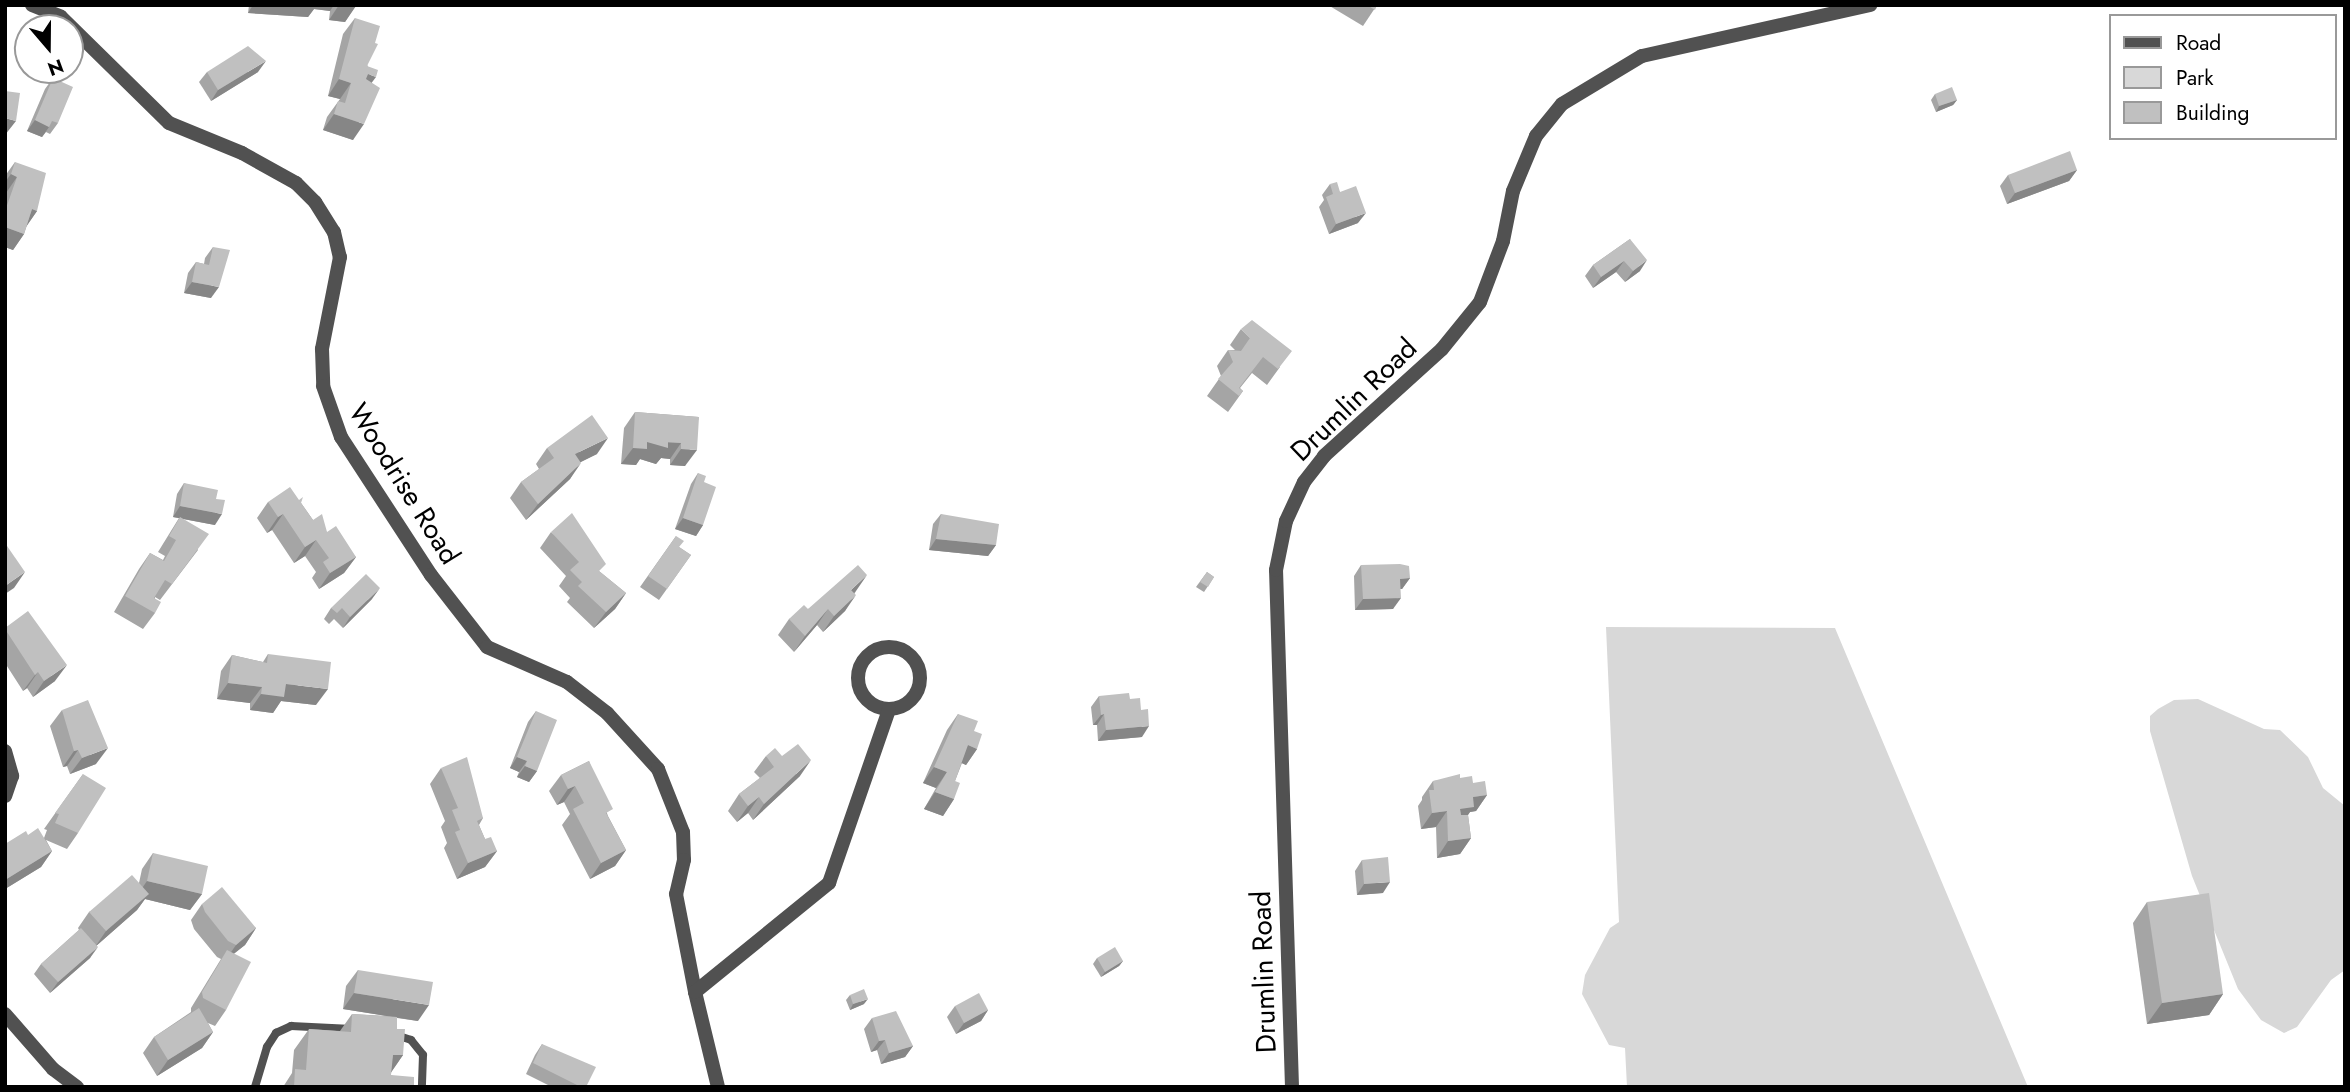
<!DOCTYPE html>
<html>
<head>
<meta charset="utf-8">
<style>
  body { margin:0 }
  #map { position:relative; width:2350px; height:1092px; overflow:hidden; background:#fff; font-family:Jost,sans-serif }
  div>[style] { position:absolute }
  .green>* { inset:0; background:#d8d8d8 }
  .lane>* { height:8px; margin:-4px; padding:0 4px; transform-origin:4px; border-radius:4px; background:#515151 }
  .street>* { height:14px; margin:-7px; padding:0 7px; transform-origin:7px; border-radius:7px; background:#515151 }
  .street>.ring { margin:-7px; padding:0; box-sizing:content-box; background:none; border:14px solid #515151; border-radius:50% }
  .wall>* { inset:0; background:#a5a5a5 }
  .shaded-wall>* { inset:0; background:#868686 }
  .building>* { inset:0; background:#c0c0c0 }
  span { translate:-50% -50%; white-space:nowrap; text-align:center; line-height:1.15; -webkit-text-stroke:5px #fff; paint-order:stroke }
  .street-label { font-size:28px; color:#000 }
  .frame { position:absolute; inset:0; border:7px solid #000; pointer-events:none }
  .legend { position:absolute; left:2109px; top:14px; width:228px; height:126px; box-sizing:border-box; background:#fff; border:2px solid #999; margin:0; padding:9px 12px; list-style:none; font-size:21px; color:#000 }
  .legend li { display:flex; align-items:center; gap:14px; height:35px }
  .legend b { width:35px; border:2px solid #999 }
  .north { position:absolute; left:14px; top:14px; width:70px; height:70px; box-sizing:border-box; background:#fff; border:2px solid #999; border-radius:50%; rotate:160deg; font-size:19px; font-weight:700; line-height:28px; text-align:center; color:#000 }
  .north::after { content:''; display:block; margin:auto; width:24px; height:32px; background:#000; clip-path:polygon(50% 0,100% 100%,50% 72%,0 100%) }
</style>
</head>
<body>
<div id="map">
  <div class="green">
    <div style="clip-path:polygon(1606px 627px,1835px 628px,2028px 1087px,1627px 1087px,1625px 1048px,1609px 1045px,1582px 994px,1585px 975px,1610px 928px,1619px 922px)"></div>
    <div style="clip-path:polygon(2198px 699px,2264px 729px,2280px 730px,2308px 757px,2323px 788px,2345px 806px,2345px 970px,2331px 980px,2297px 1027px,2284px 1033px,2261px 1020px,2238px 989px,2192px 876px,2150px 731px,2150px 716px,2158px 709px,2174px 700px)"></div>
  </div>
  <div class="lane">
    <div style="left:396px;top:1035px;width:16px;rotate:18deg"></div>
    <div style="left:411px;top:1040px;width:19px;rotate:51deg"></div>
    <div style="left:423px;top:1055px;width:32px;rotate:92deg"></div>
    <div style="left:255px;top:1087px;width:42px;rotate:-73.3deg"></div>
    <div style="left:267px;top:1047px;width:17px;rotate:-57deg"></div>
    <div style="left:276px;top:1033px;width:17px;rotate:-25deg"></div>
    <div style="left:291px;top:1026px;width:61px;rotate:2.8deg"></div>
  </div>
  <div class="street">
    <div style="left:32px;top:5px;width:31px;rotate:22deg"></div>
    <div style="left:61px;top:17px;width:151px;rotate:44.5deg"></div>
    <div style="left:169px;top:123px;width:79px;rotate:22.3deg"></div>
    <div style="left:242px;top:153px;width:62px;rotate:29.1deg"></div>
    <div style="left:296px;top:183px;width:27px;rotate:45deg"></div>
    <div style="left:315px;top:202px;width:36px;rotate:58deg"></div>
    <div style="left:334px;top:232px;width:26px;rotate:77deg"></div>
    <div style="left:340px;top:257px;width:94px;rotate:101.1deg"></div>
    <div style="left:322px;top:349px;width:37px;rotate:88deg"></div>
    <div style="left:323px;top:386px;width:54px;rotate:70.6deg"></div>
    <div style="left:341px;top:437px;width:165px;rotate:56.9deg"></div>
    <div style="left:431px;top:575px;width:91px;rotate:52.1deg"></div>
    <div style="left:487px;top:647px;width:87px;rotate:23.6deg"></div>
    <div style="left:567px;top:682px;width:51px;rotate:37.8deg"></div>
    <div style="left:607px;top:713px;width:76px;rotate:47.7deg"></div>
    <div style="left:658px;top:769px;width:68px;rotate:68.4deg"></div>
    <div style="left:683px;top:832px;width:28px;rotate:88deg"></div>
    <div style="left:684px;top:860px;width:35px;rotate:103deg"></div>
    <div style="left:676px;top:894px;width:100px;rotate:79deg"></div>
    <div class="ring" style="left:858px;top:647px;width:48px;height:48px"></div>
    <div style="left:5px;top:751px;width:26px;rotate:74deg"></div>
    <div style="left:12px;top:776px;width:21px;rotate:109deg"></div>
    <div style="left:5px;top:1014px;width:73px;rotate:48.9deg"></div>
    <div style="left:53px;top:1069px;width:30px;rotate:37deg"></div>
    <div style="left:718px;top:1087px;width:98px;rotate:-103.6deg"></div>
    <div style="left:695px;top:992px;width:173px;rotate:-39.1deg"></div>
    <div style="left:829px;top:883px;width:183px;rotate:-70.9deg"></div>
    <div style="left:1292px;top:1087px;width:517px;rotate:-91.77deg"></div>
    <div style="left:1276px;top:570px;width:50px;rotate:-78.5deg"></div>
    <div style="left:1286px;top:521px;width:43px;rotate:-65.2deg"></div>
    <div style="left:1304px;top:482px;width:33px;rotate:-52deg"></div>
    <div style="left:1324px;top:456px;width:159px;rotate:-42.2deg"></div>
    <div style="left:1442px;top:349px;width:60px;rotate:-51deg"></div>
    <div style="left:1480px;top:302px;width:65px;rotate:-69.3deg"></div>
    <div style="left:1503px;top:241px;width:51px;rotate:-78.7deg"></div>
    <div style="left:1513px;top:191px;width:60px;rotate:-67.3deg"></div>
    <div style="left:1536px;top:136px;width:41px;rotate:-50.9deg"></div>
    <div style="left:1562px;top:104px;width:93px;rotate:-31deg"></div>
    <div style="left:1642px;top:56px;width:234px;rotate:-12.6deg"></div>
  </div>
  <div class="wall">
    <div style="clip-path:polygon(249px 5px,356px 5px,345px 22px,329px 20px,330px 11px,314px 9px,308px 17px,248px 13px)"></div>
    <div style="clip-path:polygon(1328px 5px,1377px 5px,1363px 26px)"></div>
    <div style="clip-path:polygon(355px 18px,372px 83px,353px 140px,323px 130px,327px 117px,340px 99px,328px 96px,343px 34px)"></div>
    <div style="clip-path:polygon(207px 72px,258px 72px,211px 101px,199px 82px)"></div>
    <div style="clip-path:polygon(53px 78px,58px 123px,50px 134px,46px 132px,42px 137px,27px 131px,45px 89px)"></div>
    <div style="clip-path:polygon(1935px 94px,1957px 100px,1953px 105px,1936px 112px,1931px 100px)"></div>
    <div style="clip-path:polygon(15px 162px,37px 211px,27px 225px,24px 234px,13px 250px,5px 247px,5px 176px)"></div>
    <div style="clip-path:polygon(2077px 170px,2069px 181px,2007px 204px,2000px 186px,2008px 175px)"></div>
    <div style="clip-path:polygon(1330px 184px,1340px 192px,1358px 223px,1329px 234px,1319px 207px,1324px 200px,1322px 195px)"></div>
    <div style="clip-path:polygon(1630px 239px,1640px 271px,1625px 282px,1616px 272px,1593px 288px,1585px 276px,1593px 265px)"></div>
    <div style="clip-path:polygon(213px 247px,211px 298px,184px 293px,188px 273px,196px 262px,204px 264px,205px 258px)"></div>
    <div style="clip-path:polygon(1241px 329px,1280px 367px,1267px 385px,1252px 373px,1240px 388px,1243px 391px,1228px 412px,1207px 396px,1221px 376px,1217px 366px,1228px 350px,1235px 350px,1230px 345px)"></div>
    <div style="clip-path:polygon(635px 412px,699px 417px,685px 466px,670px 465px,670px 459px,661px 458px,656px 464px,640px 459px,636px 465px,621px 464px,624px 428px)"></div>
    <div style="clip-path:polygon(547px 448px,597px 454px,580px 462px,570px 479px,526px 520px,510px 498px,521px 482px,539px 469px,536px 464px)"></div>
    <div style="clip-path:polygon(698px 473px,704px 482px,703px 525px,696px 536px,675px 529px,691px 484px)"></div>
    <div style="clip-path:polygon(184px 483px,216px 499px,215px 525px,183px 519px,198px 550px,160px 600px,155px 597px,155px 613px,143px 629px,114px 612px,139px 569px,150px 553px,163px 560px,165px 556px,158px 552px,179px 518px,173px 517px,177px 494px)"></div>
    <div style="clip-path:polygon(299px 500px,313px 520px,356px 557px,344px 573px,319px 589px,312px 578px,316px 572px,305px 556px,294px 563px,272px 530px,267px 533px,257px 518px,268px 502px)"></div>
    <div style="clip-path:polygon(941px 514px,996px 545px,988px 556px,929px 550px,933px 524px)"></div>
    <div style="clip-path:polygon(551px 532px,626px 593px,615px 609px,594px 628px,567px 602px,570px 598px,559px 586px,566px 576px,540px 548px)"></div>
    <div style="clip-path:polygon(676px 536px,679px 547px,691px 555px,659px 600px,640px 587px)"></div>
    <div style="clip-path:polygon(1361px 565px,1410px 578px,1402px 589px,1400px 589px,1393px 609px,1355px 610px,1354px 576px)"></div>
    <div style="clip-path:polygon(1207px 572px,1214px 577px,1204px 592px,1196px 587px)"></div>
    <div style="clip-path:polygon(856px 591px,845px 611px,823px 632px,817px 625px,794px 652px,778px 635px,789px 619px,808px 609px)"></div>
    <div style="clip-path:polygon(372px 599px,343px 628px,334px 619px,329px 624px,324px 619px,331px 608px)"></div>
    <div style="clip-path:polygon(5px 628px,55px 681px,33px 697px,27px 688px,23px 691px,5px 663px)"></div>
    <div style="clip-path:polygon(268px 654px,316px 705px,281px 701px,273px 713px,250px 710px,250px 703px,217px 699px,221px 671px,232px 655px,263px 662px)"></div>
    <div style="clip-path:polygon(1099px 696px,1130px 699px,1141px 710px,1142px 737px,1098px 741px,1097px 725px,1093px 725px,1091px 707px)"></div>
    <div style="clip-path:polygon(62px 710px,96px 764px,70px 774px,67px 766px,63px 767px,50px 726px)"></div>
    <div style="clip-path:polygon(536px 711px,537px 771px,529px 782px,517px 777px,519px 772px,510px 768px,528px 722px)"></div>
    <div style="clip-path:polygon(958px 714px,974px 731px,977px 749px,966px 765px,962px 763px,955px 781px,954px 799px,943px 816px,924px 809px,936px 788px,923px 783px,947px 730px)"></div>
    <div style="clip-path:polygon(766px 756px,800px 776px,753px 820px,748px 813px,737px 822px,728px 811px,739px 794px,760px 778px,754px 772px)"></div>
    <div style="clip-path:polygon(589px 761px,608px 816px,626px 850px,615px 866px,590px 879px,562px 825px,570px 814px,564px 802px,557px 805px,549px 791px,561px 775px)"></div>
    <div style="clip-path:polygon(441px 768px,483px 818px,479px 825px,485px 839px,497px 851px,485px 867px,457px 879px,444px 848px,447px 843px,441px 827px,445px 821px,430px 784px)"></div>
    <div style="clip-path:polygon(83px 774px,78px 833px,67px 849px,46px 840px,52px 851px,41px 867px,5px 889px,5px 844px,28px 835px,44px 838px,47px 830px,44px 829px)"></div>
    <div style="clip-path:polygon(1460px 778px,1473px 783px,1487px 795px,1476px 811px,1470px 812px,1468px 815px,1471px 838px,1460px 854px,1437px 858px,1436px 827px,1421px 829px,1418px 806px,1422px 800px,1422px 797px,1433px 781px)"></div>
    <div style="clip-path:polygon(153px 853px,202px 894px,190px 910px,145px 899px,137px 910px,96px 946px,90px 958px,50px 993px,34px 974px,41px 964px,79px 930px,78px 928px,89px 912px,139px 883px,142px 869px)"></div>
    <div style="clip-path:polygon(1362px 860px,1383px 893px,1357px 895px,1355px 871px)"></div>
    <div style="clip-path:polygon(2147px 902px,2223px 994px,2209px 1015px,2147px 1024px,2133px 923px)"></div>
    <div style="clip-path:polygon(202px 904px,256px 928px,245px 945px,234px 953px,226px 1010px,215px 1026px,208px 1023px,213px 1032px,202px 1048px,157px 1076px,143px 1053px,154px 1037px,191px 1012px,191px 1008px,221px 959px,217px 957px,194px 929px,191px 920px)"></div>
    <div style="clip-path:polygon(1097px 958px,1123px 961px,1119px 966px,1101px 977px,1093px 964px)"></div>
    <div style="clip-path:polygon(358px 970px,418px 1021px,397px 1018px,397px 1029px,403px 1055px,391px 1072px,391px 1075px,414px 1086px,419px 1087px,283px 1087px,292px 1073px,294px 1050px,309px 1029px,340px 1031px,352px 1014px,387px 1016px,343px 1009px,346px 986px)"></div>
    <div style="clip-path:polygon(850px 995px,864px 1004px,850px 1010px,846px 1000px)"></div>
    <div style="clip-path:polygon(955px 1006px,988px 1010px,981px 1021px,956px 1034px,947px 1017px)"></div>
    <div style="clip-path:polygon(872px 1018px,913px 1046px,905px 1057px,881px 1064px,877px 1050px,871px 1052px,864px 1029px)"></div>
    <div style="clip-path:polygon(542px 1044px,586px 1087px,552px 1087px,526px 1074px,535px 1055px)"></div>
  </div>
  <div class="shaded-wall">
    <div style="clip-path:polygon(253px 5px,334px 5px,330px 11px,314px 9px,308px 17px,248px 13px)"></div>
    <div style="clip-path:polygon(339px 5px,356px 6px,345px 22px,329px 20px)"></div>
    <div style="clip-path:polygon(266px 61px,258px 72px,211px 101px,218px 90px)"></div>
    <div style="clip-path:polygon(368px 74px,376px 77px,364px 93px,357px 90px)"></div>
    <div style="clip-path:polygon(339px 79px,351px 83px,340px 99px,328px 96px)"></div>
    <div style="clip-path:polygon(1957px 100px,1953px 105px,1936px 112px,1939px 106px)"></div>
    <div style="clip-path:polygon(334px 114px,364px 124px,353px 140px,323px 130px)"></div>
    <div style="clip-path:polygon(5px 118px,16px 121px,5px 135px)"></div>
    <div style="clip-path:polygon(35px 120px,49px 127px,42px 137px,27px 131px)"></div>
    <div style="clip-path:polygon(2077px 170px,2069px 181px,2007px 204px,2015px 193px)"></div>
    <div style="clip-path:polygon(11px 174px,17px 177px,6px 193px,5px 182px)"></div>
    <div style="clip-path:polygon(32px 209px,37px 211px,26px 227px)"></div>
    <div style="clip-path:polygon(1366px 213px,1358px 223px,1329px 234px,1336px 224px)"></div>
    <div style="clip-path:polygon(5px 227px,24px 234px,13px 250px,5px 247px)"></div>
    <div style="clip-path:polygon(1647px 260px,1640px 271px,1625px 282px,1633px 271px)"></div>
    <div style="clip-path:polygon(1624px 261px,1616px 272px,1593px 288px,1601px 277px)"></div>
    <div style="clip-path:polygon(192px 282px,219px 287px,211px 298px,184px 293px)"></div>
    <div style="clip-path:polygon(608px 438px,597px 454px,563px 471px,575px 454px)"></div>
    <div style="clip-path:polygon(647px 442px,681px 443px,670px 459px,661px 458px,656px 464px,640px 459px,636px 465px,621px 464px,633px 448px)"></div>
    <div style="clip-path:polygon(681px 449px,697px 450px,685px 466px,670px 465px)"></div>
    <div style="clip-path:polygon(581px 463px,570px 479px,526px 520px,538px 504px)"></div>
    <div style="clip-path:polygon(180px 506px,222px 514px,215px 525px,173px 517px)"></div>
    <div style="clip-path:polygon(283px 514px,272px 530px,267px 533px,278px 517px)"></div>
    <div style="clip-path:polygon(683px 518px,703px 525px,696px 536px,675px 529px)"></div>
    <div style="clip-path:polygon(936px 539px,996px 545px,988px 556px,929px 550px)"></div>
    <div style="clip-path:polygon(316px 540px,305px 556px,294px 563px,305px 547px)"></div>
    <div style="clip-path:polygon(356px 557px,344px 573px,319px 589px,330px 573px)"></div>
    <div style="clip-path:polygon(25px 572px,14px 588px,5px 594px,5px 586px)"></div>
    <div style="clip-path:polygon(867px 575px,856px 591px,840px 606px,851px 590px)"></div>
    <div style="clip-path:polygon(1410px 578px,1402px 589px,1392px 589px,1400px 579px)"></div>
    <div style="clip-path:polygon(380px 588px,372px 599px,343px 628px,350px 617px)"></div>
    <div style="clip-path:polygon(626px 593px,615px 609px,594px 628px,606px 612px)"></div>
    <div style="clip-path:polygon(856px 595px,845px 611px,823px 632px,834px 616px)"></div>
    <div style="clip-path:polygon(1401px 598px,1393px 609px,1355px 610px,1363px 599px)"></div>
    <div style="clip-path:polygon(828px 609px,817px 625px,794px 652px,805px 636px)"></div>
    <div style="clip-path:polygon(67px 665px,55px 681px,33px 697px,44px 681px)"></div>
    <div style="clip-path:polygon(38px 672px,27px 688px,23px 691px,35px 675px)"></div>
    <div style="clip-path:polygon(228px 683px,262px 687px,250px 703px,217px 699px)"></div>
    <div style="clip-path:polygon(286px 684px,328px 689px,316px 705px,281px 701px,273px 713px,250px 710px,261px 694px)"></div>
    <div style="clip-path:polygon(1104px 714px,1097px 725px,1093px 725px,1101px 715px)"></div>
    <div style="clip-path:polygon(1149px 726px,1142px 737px,1098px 741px,1106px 730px)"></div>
    <div style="clip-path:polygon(968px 745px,977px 749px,966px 765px,957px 761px)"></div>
    <div style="clip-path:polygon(108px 748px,96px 764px,70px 774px,82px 758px)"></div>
    <div style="clip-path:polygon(78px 750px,67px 766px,63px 767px,74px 751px)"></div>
    <div style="clip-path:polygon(517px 757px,527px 761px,519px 772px,510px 768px)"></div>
    <div style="clip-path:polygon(811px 760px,800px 776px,753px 820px,764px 804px)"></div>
    <div style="clip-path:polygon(525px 766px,537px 771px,529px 782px,517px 777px)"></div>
    <div style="clip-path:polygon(934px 767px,947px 772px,936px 788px,923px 783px)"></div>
    <div style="clip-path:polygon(575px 786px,564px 802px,557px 805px,568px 789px)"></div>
    <div style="clip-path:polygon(935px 792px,954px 799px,943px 816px,924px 809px)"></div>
    <div style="clip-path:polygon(1487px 795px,1476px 811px,1470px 812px,1462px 823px,1460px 809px,1473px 797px)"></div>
    <div style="clip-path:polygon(759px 797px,748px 813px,737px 822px,748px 806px)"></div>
    <div style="clip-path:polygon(1447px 811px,1436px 827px,1421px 829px,1432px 813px)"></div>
    <div style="clip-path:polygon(1471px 838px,1460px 854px,1437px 858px,1448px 841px)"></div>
    <div style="clip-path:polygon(626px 850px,615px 866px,590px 879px,601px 863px)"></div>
    <div style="clip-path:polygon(52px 851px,41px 867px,5px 889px,5px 880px)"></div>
    <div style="clip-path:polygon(497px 851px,485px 867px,457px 879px,468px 863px)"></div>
    <div style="clip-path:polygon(147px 881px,202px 894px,190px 910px,145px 899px,137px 910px,95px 947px,106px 931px,136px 897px)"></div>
    <div style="clip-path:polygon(1390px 882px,1383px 893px,1357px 895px,1364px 884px)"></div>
    <div style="clip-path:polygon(256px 928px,245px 945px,225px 961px,236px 945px)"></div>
    <div style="clip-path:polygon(98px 947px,90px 958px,50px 993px,58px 982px)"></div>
    <div style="clip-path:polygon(1123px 961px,1119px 966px,1101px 977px,1105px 972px)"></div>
    <div style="clip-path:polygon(354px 993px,429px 1005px,418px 1021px,343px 1009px)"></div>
    <div style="clip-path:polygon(2223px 994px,2209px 1015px,2147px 1024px,2162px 1003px)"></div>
    <div style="clip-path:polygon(868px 999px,864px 1004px,850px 1010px,853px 1004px)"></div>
    <div style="clip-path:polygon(988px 1010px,981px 1021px,956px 1034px,964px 1023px)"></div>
    <div style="clip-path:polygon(213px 1032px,202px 1048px,157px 1076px,168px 1060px)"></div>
    <div style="clip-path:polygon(885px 1040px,877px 1050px,871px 1052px,879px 1041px)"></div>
    <div style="clip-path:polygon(913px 1046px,905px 1057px,881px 1064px,889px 1053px)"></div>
    <div style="clip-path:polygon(393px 1055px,403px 1055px,388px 1077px)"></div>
  </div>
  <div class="building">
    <div style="clip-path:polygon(1367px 5px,1377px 5px,1375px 10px)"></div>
    <div style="clip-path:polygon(355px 18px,380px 26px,375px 43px,378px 44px,367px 66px,378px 70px,376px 77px,368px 74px,366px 79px,380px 88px,364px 124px,334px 114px,338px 101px,345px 103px,351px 83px,339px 79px)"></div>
    <div style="clip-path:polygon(248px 46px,266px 61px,218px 90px,207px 72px)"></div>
    <div style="clip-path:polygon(53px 78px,73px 87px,58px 123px,52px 121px,49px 127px,35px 120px)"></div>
    <div style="clip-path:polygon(1952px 87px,1957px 100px,1939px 106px,1935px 94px)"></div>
    <div style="clip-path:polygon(5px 91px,20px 93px,16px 121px,5px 118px)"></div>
    <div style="clip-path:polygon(2070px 151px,2077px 170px,2015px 193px,2008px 175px)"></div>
    <div style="clip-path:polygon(15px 162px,46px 173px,37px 211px,32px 209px,24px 234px,5px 227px,5px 211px,17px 177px,11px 174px)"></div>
    <div style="clip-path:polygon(1337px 182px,1340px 192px,1356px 186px,1366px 213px,1336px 224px,1326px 197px,1333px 194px,1330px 184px)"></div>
    <div style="clip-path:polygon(1630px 239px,1647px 260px,1633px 271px,1624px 261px,1601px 277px,1593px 265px)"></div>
    <div style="clip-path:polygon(213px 247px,230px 250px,219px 287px,192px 282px,196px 262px,209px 265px)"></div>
    <div style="clip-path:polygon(1252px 320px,1292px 351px,1278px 369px,1263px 357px,1239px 388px,1243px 391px,1239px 396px,1218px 379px,1233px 362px,1228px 350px,1241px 351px,1250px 338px,1241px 329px)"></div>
    <div style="clip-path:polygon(635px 412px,699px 417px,697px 450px,681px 449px,681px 443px,668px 442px,668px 448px,647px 442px,647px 449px,633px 448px)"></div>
    <div style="clip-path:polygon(592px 415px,608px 438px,575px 454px,581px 463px,538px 504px,521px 482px,554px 458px,547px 448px)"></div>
    <div style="clip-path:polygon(698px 473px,706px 476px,704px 482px,716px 487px,703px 525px,683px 518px)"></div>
    <div style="clip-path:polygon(184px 483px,218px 490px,216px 499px,225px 500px,222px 514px,180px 506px)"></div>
    <div style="clip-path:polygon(290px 487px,299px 500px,303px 497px,301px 503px,313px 520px,322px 514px,327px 532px,336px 526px,356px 557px,330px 573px,323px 562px,329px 558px,316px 540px,305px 547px,283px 514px,278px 517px,268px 502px)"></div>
    <div style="clip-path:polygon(572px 513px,606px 564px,599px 571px,626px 593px,606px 612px,578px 586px,582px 582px,570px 570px,579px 562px,551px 532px)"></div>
    <div style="clip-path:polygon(941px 514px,999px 524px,996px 545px,936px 539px)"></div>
    <div style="clip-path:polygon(180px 517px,209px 534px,172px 584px,165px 580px,154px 598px,161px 602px,155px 613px,125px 596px,150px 553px,164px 561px,176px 540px,169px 536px)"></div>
    <div style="clip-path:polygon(676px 536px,684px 541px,679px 547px,691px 555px,667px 589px,648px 576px)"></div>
    <div style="clip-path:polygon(5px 543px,25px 572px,5px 586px)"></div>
    <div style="clip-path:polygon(1400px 564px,1409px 566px,1410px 578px,1400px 579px,1401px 598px,1363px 599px,1361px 565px)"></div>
    <div style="clip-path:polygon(858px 565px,867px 575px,851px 590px,856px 595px,834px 616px,828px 609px,805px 636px,789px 619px,804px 605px,808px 609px)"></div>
    <div style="clip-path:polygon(1207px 572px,1214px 577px,1208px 587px,1200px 582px)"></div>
    <div style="clip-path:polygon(366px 574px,380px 588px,350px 617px,342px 608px,337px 613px,331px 608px)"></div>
    <div style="clip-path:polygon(28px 611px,67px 665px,44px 681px,38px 672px,35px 675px,5px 629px,5px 628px)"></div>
    <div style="clip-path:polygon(268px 654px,331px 662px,328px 689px,286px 684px,284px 697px,261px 694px,262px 687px,228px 683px,232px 655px,267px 663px)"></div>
    <div style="clip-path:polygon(1129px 693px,1130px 699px,1140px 698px,1141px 710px,1148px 709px,1149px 726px,1106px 730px,1104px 714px,1101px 715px,1099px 696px)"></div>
    <div style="clip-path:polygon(88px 700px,108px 748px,82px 758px,78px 750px,74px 751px,62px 710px)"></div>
    <div style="clip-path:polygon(536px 711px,557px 720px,537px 771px,525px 766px,527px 761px,517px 757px)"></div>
    <div style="clip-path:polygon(958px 714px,978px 721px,974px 731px,982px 734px,977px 749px,968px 745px,955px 781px,960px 783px,954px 799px,935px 792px,947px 772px,934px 767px)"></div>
    <div style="clip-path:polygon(798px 744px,811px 760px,764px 804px,759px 797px,748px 806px,739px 794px,774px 767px,766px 756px,775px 748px,782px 756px)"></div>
    <div style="clip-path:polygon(467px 757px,483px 818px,477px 821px,485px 839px,491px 837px,497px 851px,468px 863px,455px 832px,460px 830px,452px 810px,458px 808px,441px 768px)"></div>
    <div style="clip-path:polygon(589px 761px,613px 809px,606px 813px,626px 850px,601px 863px,573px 809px,584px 803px,575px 786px,568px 789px,561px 775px)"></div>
    <div style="clip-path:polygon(83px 774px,106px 788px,78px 833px,55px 823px,59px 814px,55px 813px)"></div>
    <div style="clip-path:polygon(1460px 774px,1460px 778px,1472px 776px,1473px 783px,1485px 781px,1487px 795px,1473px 797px,1474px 807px,1460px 809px,1461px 815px,1468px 815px,1471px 838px,1448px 841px,1447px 811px,1432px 813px,1429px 790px,1434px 790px,1433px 781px)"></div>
    <div style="clip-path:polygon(38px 828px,52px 851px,5px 880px,5px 844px,26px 831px,28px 835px)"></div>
    <div style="clip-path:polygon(153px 853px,208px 866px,202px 894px,147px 881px)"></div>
    <div style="clip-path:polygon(1388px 857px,1390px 882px,1364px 884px,1362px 860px)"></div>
    <div style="clip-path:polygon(132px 875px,149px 894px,106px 931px,89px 912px)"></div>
    <div style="clip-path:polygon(222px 887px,256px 928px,236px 945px,228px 941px,205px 912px,202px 904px)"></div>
    <div style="clip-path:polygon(2209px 893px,2223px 994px,2162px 1003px,2147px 902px)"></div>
    <div style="clip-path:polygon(81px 928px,98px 947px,58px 982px,41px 964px)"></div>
    <div style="clip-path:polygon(1115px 947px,1123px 961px,1105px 972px,1097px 958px)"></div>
    <div style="clip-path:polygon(227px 950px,251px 962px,226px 1010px,203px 998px,202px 992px)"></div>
    <div style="clip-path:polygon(358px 970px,433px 982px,429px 1005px,354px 993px)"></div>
    <div style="clip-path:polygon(864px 989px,868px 999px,853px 1004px,850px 995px)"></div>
    <div style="clip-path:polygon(979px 993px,988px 1010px,964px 1023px,955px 1006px)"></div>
    <div style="clip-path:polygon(199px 1008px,213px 1032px,168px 1060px,154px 1037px)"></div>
    <div style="clip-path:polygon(896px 1011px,913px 1046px,889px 1053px,885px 1040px,879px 1041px,872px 1018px)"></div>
    <div style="clip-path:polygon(352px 1014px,397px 1017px,397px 1029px,405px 1029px,403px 1055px,393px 1055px,391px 1075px,414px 1077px,414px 1086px,419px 1087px,294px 1087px,295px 1069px,306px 1070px,309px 1029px,351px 1032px)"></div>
    <div style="clip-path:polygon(542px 1044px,596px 1067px,586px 1087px,581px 1087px,533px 1063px)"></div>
  </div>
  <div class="street-label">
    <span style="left:1354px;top:400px;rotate:-44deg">Drumlin Road</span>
    <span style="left:404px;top:484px;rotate:58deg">Woodrise Road</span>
    <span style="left:1264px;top:972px;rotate:-92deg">Drumlin Road</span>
  </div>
  <div class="frame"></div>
  <ul class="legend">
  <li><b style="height:9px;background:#515151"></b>Road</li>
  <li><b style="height:19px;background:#d8d8d8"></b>Park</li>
  <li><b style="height:19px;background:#c0c0c0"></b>Building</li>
  </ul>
  <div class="north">N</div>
</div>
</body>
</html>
